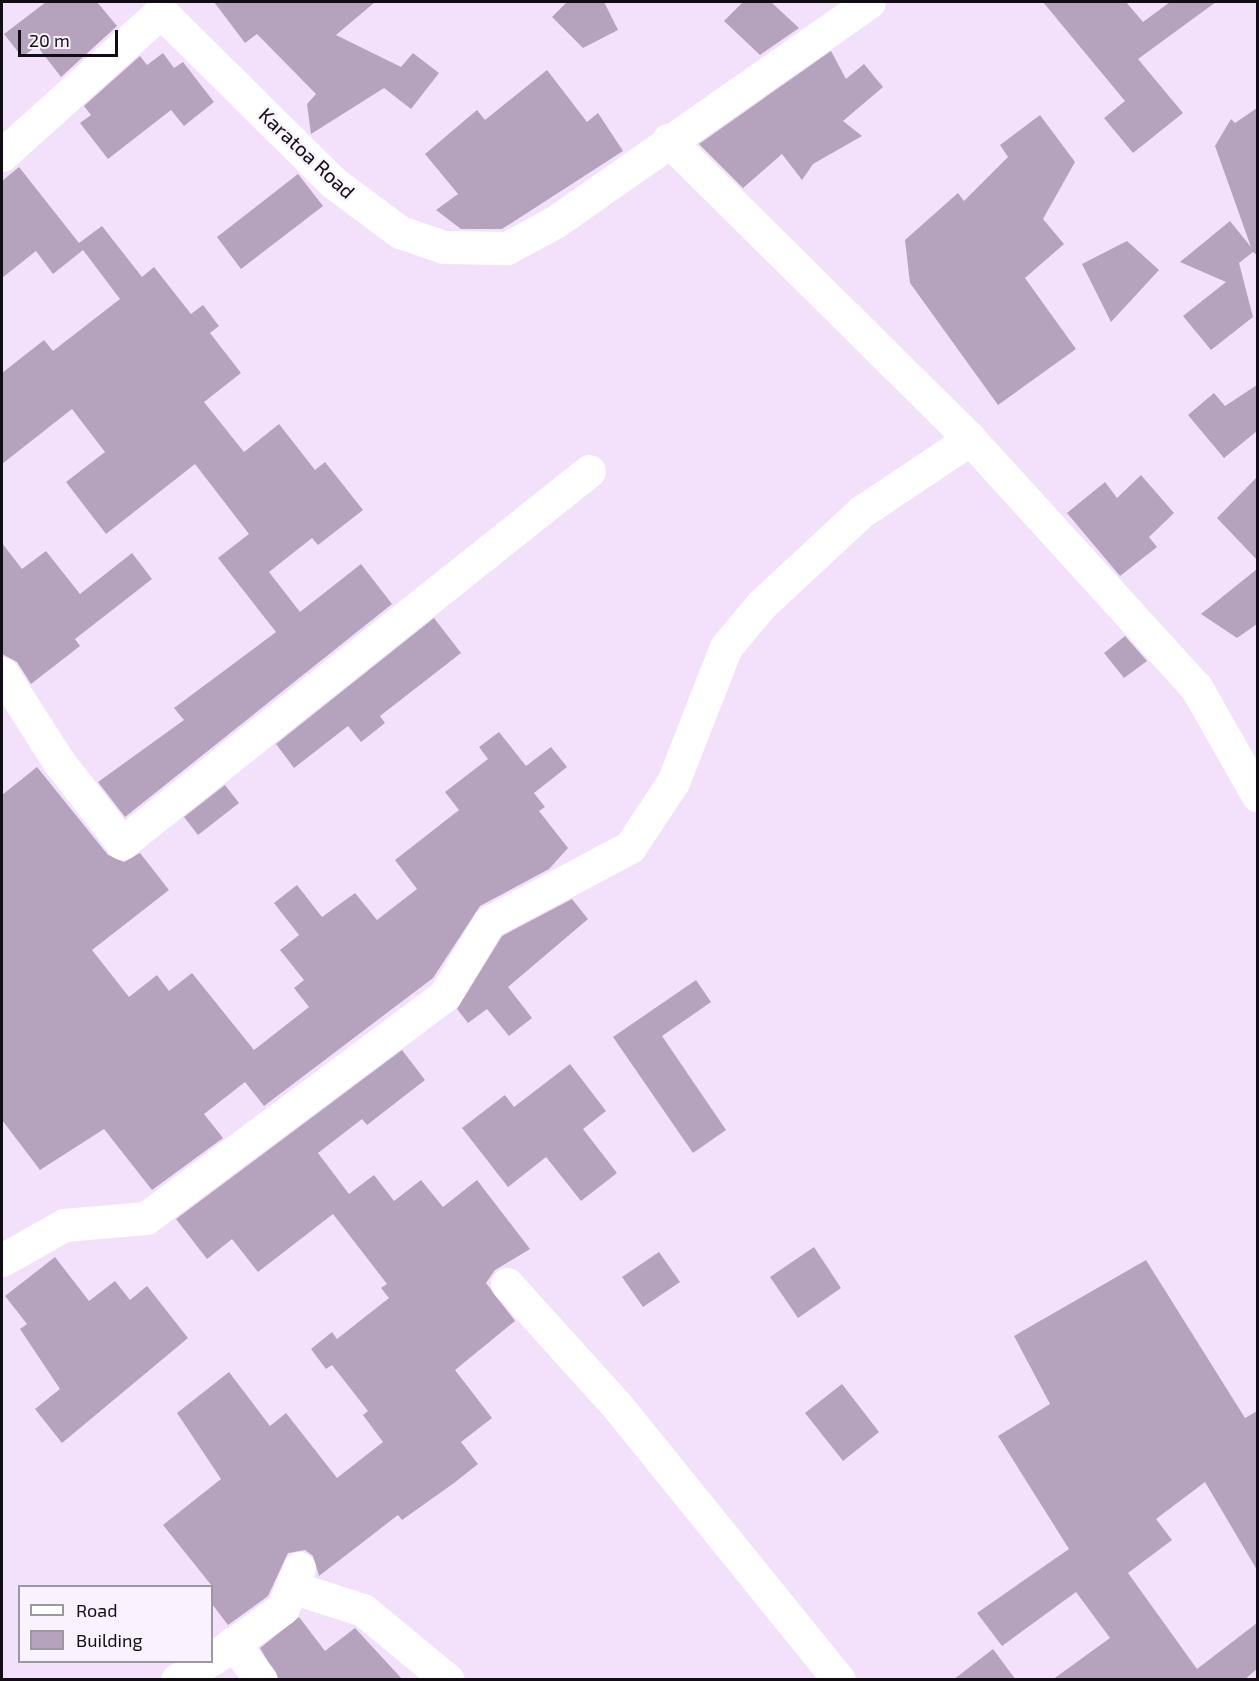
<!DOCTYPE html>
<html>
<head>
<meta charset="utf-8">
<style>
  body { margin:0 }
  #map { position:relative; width:1259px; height:1681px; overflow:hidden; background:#f3e1fb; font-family:"Exo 2",sans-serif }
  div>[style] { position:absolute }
  .building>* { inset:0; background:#b5a3bd }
  .minor>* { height:33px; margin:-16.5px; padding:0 16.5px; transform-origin:16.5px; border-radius:16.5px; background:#fff }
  span { translate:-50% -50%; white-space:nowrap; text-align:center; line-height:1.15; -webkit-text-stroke:4.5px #faf3fe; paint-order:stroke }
  .street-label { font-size:20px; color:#120c15 }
  .frame { position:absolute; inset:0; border:3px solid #120c15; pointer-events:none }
  .legend { position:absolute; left:18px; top:1585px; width:195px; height:78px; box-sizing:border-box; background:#faf3fe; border:2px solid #9d97a1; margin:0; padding:8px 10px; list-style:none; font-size:18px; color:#120c15 }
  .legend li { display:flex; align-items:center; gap:12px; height:30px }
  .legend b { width:30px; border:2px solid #9d97a1 }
  .scale { position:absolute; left:18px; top:30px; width:100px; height:27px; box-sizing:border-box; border:3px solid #120c15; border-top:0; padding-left:8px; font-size:18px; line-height:21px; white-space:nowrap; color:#120c15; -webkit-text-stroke:4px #faf3fe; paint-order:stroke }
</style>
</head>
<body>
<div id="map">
  <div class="building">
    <div style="clip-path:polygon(46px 2px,97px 2px,117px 26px,61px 77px,37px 46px,22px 57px,4px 34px)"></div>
    <div style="clip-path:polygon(214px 2px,375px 2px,336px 35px,401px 67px,413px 53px,439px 73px,411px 109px,384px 88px,311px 134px,307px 104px,316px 94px,257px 34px,245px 43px)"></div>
    <div style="clip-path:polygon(567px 2px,604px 2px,618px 30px,583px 48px,552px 17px)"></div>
    <div style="clip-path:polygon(743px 2px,771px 2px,799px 28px,760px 55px,724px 21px)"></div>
    <div style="clip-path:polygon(1043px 2px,1126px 2px,1143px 22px,1170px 2px,1216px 2px,1138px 59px,1183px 113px,1133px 153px,1104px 118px,1125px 101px)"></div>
    <div style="clip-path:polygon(831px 51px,846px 79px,864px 64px,883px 87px,843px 121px,862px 136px,813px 164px,802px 180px,782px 154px,743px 188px,699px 144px)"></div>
    <div style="clip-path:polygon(163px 53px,174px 68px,183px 62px,214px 102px,184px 126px,171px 110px,108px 159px,80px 123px,91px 115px,84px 106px,140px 56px,147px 65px)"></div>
    <div style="clip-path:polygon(547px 70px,587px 122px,598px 113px,623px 151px,502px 229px,461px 229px,436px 210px,458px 194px,425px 154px,477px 110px,485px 120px)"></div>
    <div style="clip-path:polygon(1257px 108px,1257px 255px,1253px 252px,1239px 263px,1253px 317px,1211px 350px,1183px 316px,1226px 282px,1180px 262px,1230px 221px,1251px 247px,1215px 146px,1231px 119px,1235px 123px)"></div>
    <div style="clip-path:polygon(1040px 115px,1075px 162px,1043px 219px,1064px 244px,1025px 278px,1076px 349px,998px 405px,910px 283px,905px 240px,958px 193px,964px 201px,1008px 157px,1000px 145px)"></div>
    <div style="clip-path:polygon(19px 167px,79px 243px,102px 226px,142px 277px,154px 267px,191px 314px,203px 305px,219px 326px,210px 333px,241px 373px,204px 402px,244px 452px,279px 424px,315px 470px,325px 462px,363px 510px,318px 545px,312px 538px,269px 572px,300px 612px,361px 564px,392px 604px,125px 817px,98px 782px,184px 720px,174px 708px,276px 632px,218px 558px,249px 534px,195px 464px,106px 534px,66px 482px,105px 452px,72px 409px,2px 464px,2px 373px,44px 340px,53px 351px,120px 299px,83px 250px,53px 274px,36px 251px,2px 278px,2px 181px)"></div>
    <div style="clip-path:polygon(298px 174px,323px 206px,241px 269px,217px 237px)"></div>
    <div style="clip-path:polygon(1127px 241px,1159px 270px,1111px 322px,1082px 264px)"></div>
    <div style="clip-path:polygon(1257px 385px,1257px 431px,1224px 458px,1188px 415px,1214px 393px,1225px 406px)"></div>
    <div style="clip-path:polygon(1141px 475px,1174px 513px,1149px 537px,1157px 547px,1120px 576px,1067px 513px,1105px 482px,1117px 498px)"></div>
    <div style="clip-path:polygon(1257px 477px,1257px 560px,1217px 518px)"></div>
    <div style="clip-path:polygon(2px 543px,22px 569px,46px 551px,80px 594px,132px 553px,152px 579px,75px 639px,80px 646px,31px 684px,17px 662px,2px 654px)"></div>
    <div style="clip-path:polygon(1257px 569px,1257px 624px,1237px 638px,1201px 614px)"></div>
    <div style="clip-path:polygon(434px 618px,461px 653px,380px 716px,385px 723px,361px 742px,348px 726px,294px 768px,276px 744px)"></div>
    <div style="clip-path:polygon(1125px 636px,1147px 661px,1124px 678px,1104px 653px)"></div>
    <div style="clip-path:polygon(499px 732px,526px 766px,551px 747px,567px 767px,534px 793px,545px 807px,539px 811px,568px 848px,549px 869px,480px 906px,433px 978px,264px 1106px,245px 1082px,204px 1114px,223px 1138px,152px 1190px,104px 1129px,40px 1170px,2px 1120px,2px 795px,37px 767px,108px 855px,124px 862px,140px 853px,169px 890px,92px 950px,129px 997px,157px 975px,169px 991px,192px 973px,254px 1050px,309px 1007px,294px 988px,304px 980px,280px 950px,299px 935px,274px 903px,297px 885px,322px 917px,355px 893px,377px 920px,417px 889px,395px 860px,459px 810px,445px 792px,488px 759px,479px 747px)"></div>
    <div style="clip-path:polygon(225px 785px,239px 803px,198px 835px,184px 817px)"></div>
    <div style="clip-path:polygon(572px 899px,588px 919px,508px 987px,532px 1018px,509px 1036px,487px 1009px,468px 1023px,457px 1009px,502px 936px)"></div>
    <div style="clip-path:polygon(696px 980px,711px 1002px,662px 1036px,726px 1130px,693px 1153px,613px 1037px)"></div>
    <div style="clip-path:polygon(402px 1050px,425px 1080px,367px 1125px,362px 1119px,318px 1153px,349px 1194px,374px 1175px,394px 1201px,421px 1180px,443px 1207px,477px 1180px,530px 1249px,495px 1270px,486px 1283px,515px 1321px,455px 1370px,492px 1418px,461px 1442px,478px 1464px,454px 1483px,402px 1520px,398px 1515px,319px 1576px,313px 1556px,305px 1550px,288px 1553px,268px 1596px,228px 1625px,212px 1604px,212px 1586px,163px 1525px,221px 1479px,177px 1413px,229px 1372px,270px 1426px,286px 1413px,337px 1478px,383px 1442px,363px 1415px,368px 1411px,332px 1365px,326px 1369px,311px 1349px,332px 1332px,337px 1339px,389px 1298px,381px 1288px,387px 1284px,333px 1214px,258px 1272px,232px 1239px,207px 1259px,176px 1219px)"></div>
    <div style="clip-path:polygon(570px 1064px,606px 1111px,583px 1129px,617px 1173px,581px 1201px,546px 1157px,508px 1187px,462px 1128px,505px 1095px,514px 1107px)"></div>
    <div style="clip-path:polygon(814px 1247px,841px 1288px,798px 1318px,770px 1277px)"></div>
    <div style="clip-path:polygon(659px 1252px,680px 1282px,643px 1307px,622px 1277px)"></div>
    <div style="clip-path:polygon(55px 1257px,89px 1301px,115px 1281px,130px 1300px,147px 1286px,188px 1338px,62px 1443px,35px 1409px,60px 1389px,20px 1329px,27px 1324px,5px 1296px)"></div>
    <div style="clip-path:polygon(1146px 1260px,1245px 1418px,1257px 1411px,1257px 1570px,1205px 1482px,1156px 1519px,1172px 1540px,1128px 1573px,1197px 1669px,1257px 1623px,1257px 1669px,1244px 1680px,1052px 1680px,1110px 1638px,1076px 1592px,1002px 1646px,977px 1613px,1069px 1549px,998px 1436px,1050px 1404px,1014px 1336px)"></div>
    <div style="clip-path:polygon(842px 1384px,879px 1432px,843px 1461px,805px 1413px)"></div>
    <div style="clip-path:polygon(299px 1617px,325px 1651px,355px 1628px,403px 1680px,279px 1680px,260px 1648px)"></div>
    <div style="clip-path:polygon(993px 1649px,1016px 1680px,953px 1680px)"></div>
  </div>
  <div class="minor">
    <div style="left:668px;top:140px;width:425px;rotate:44.7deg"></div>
    <div style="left:970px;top:439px;width:336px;rotate:47.7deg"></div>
    <div style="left:1196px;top:687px;width:125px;rotate:60.4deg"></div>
    <div style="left:2px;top:155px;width:214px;rotate:-42deg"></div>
    <div style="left:161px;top:12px;width:243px;rotate:44.7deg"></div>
    <div style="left:334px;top:183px;width:82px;rotate:36.6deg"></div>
    <div style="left:400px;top:232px;width:46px;rotate:18.8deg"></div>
    <div style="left:444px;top:247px;width:63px;rotate:0.9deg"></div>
    <div style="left:507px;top:248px;width:55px;rotate:-28.4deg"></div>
    <div style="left:555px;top:222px;width:383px;rotate:-35deg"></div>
    <div style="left:2px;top:673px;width:106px;rotate:57.4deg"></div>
    <div style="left:59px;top:762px;width:103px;rotate:52.1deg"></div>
    <div style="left:122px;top:843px;width:597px;rotate:-38.54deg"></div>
    <div style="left:2px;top:1260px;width:71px;rotate:-29.4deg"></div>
    <div style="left:64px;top:1225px;width:82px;rotate:-4.9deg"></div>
    <div style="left:146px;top:1218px;width:373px;rotate:-36.7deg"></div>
    <div style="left:445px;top:995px;width:85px;rotate:-58.9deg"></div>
    <div style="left:489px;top:922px;width:160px;rotate:-28deg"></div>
    <div style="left:630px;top:847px;width:78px;rotate:-56.5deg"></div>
    <div style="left:673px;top:782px;width:145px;rotate:-68.6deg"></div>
    <div style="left:726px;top:647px;width:55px;rotate:-50.2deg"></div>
    <div style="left:761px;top:605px;width:137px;rotate:-42.9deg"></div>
    <div style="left:861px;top:512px;width:131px;rotate:-33.8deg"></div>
    <div style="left:507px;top:1284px;width:166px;rotate:47.9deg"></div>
    <div style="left:618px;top:1407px;width:351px;rotate:51deg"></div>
    <div style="left:291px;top:1587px;width:76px;rotate:17.7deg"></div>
    <div style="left:363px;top:1610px;width:110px;rotate:39.5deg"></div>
    <div style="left:233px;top:1643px;width:46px;rotate:52.9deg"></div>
    <div style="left:212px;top:1659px;width:87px;rotate:-35.7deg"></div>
    <div style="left:283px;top:1608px;width:43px;rotate:-68.2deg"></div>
    <div style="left:177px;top:1680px;width:35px;rotate:-31deg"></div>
  </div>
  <div class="street-label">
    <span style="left:307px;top:153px;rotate:43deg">Karatoa Road</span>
  </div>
  <div class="frame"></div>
  <ul class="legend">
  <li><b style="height:8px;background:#fff"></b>Road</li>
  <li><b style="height:16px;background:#b5a3bd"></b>Building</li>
  </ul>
  <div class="scale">20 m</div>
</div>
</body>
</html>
